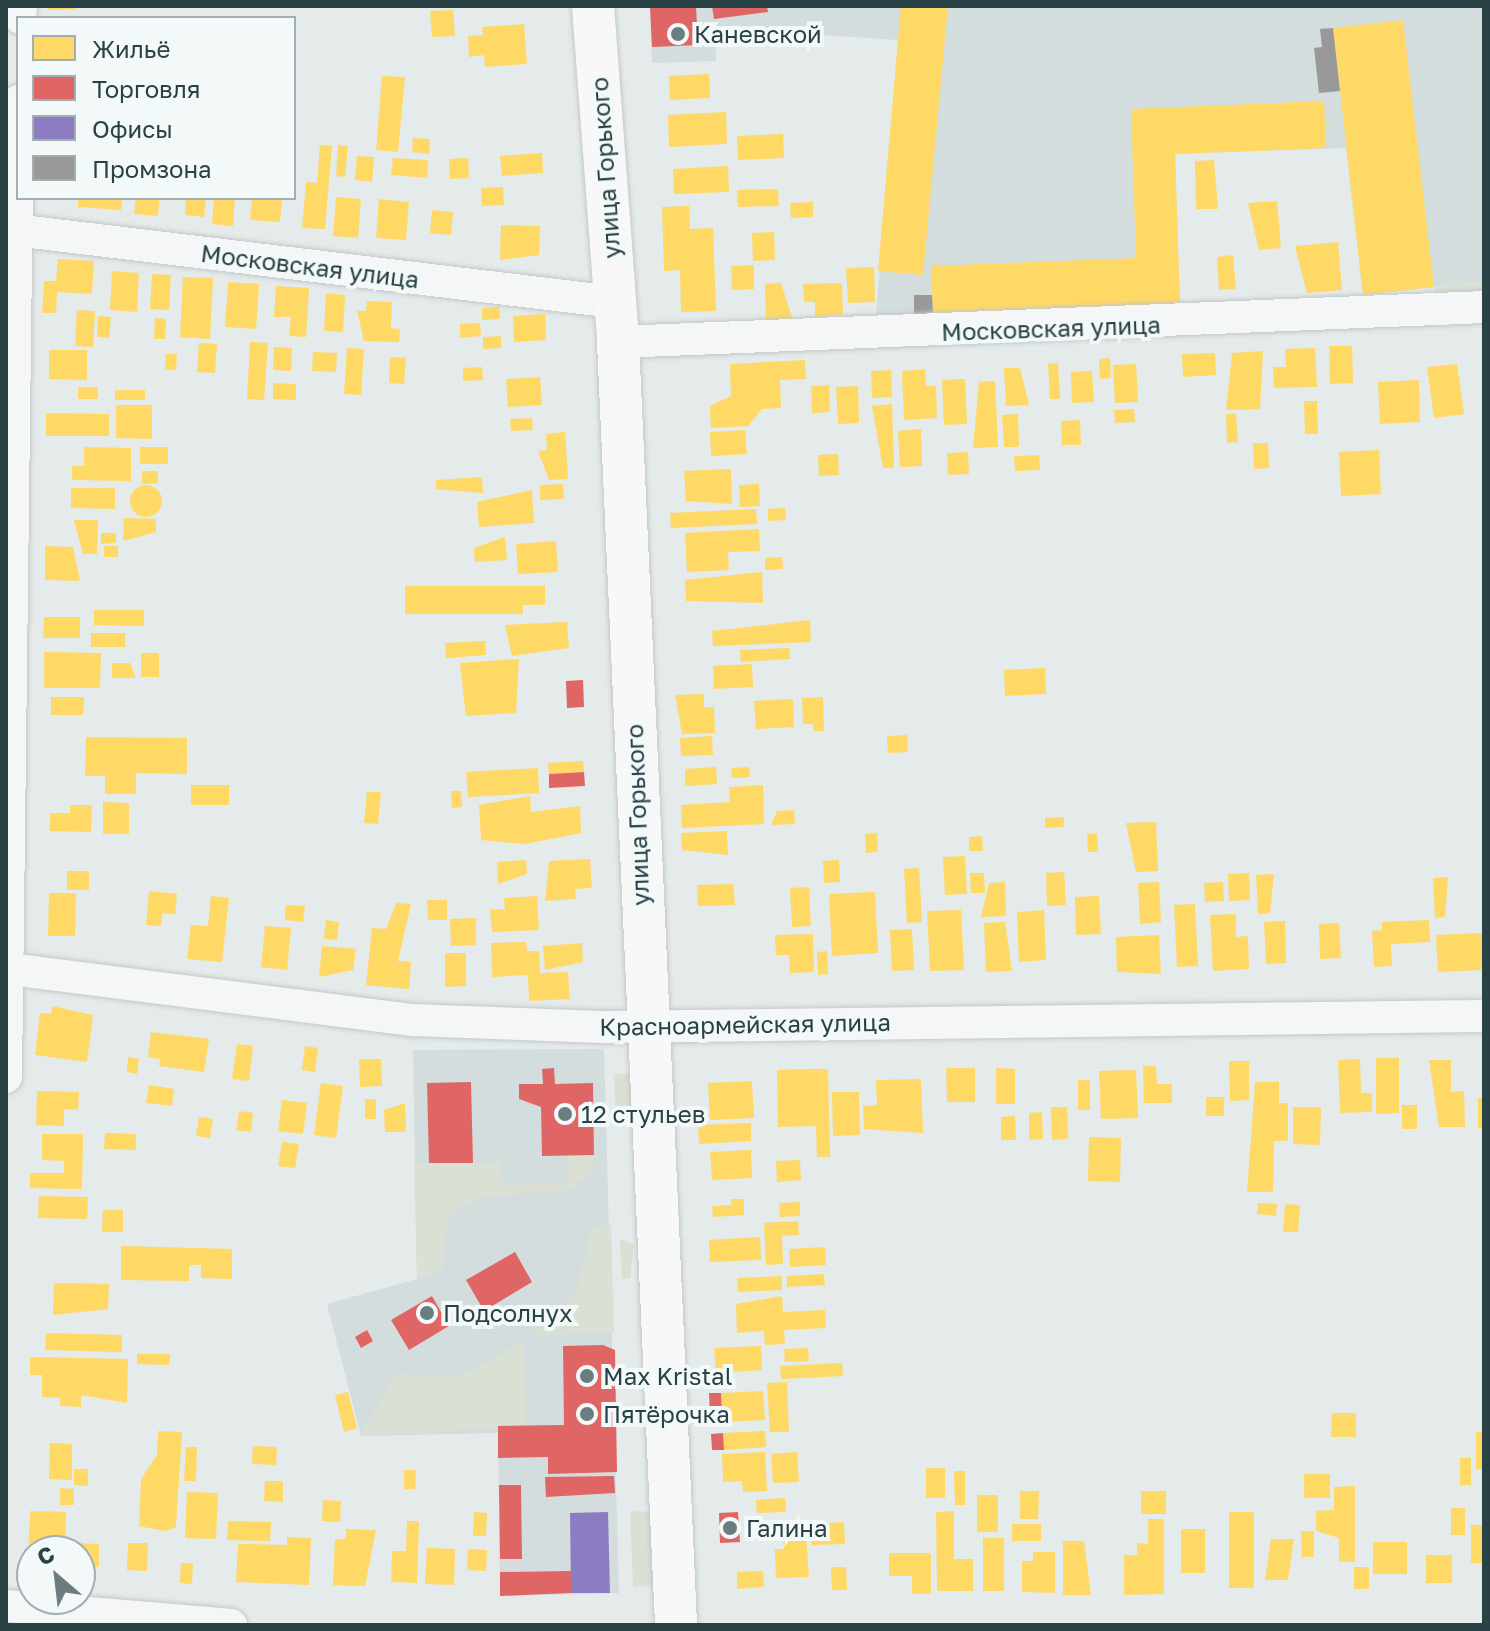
<!DOCTYPE html>
<html>
<head>
<meta charset="utf-8">
<style>
  body { margin:0 }
  #map { position:relative; width:1490px; height:1631px; overflow:hidden; background:#e5eaea; font-family:"Golos Text",sans-serif }
  div>[style] { position:absolute }
  .built>* { inset:0; background:#d3dddd }
  .green>* { inset:0; background:#dbe0d5 }
  .homes>* { inset:0; background:#ffd966 }
  .round { border-radius:50% }
  .shops>* { inset:0; background:#e06666 }
  .offices>* { inset:0; background:#8e7cc3 }
  .industry>* { inset:0; background:#999 }
  .roads { filter:drop-shadow(0 0 2px #c3c8c8) drop-shadow(0 0 2px #c3c8c8) }
  .minor>* { height:32px; margin:-16px; padding:0 16px; transform-origin:16px; border-radius:16px; background:#f4f6f7 }
  .major>* { height:42px; margin:-21px; padding:0 21px; transform-origin:21px; border-radius:21px; background:#f8f8f8 }
  .dots>* { width:22px; height:22px; translate:-50% -50%; box-sizing:border-box; border:4px solid #f3f8f9; border-radius:50% }
  span { translate:-50% -50%; white-space:nowrap; text-align:center; line-height:1.15; -webkit-text-stroke:8px #f3f8f9; paint-order:stroke }
  .poi-label { font-size:24px; color:#294246 }
  .left { translate:0 -50%; text-align:left }
  .street-label { font-size:24px; color:#294246 }
  .frame { position:absolute; inset:0; border:8px solid #294246; pointer-events:none }
  .legend { position:absolute; left:16px; top:16px; width:280px; height:184px; box-sizing:border-box; background:#f3f8f9; border:2px solid #a2afb1; margin:0; padding:10px 14px; list-style:none; font-size:24px; color:#294246 }
  .legend li { display:flex; align-items:center; gap:16px; height:40px }
  .legend b { width:40px; border:2px solid #a2afb1 }
  .north { position:absolute; left:16px; top:1535px; width:80px; height:80px; box-sizing:border-box; background:#f3f8f9; border:2px solid #a2afb1; border-radius:50%; rotate:332deg; font-size:22px; font-weight:700; line-height:32px; text-align:center; color:#294246 }
  .north::after { content:''; display:block; margin:auto; width:28px; height:36px; background:#6b7d7f; clip-path:polygon(50% 0,100% 100%,50% 72%,0 100%) }
</style>
</head>
<body>
<div id="map">
  <div class="built">
    <div style="clip-path:polygon(650px 6px,1484px 6px,1484px 281px,1363px 295px,1346px 148px,1175px 154px,1180px 304px,876px 316px,898px 40px,715px 28px,716px 61px,652px 63px)"></div>
    <div style="clip-path:polygon(604px 1049px,619px 1593px,500px 1596px,498px 1433px,361px 1436px,327px 1304px,417px 1279px,413px 1050px)"></div>
  </div>
  <div class="green">
    <div style="clip-path:polygon(1484px 281px,1484px 293px,1437px 297px,1434px 287px)"></div>
    <div style="clip-path:polygon(637px 1073px,639px 1122px,616px 1123px,614px 1074px)"></div>
    <div style="clip-path:polygon(594px 1155px,591px 1172px,568px 1190px,482px 1197px,459px 1207px,447px 1223px,442px 1271px,417px 1279px,414px 1164px,501px 1162px,503px 1185px,568px 1183px,568px 1156px)"></div>
    <div style="clip-path:polygon(611px 1223px,614px 1333px,531px 1335px,576px 1291px,592px 1229px)"></div>
    <div style="clip-path:polygon(620px 1239px,634px 1244px,630px 1278px,622px 1279px)"></div>
    <div style="clip-path:polygon(524px 1340px,526px 1426px,361px 1436px,394px 1374px,451px 1375px,455px 1381px)"></div>
    <div style="clip-path:polygon(630px 1511px,656px 1512px,659px 1585px,633px 1587px)"></div>
  </div>
  <div class="homes">
    <div style="clip-path:polygon(48px 6px,75px 6px,75px 9px,48px 10px)"></div>
    <div style="clip-path:polygon(901px 6px,948px 6px,923px 275px,878px 271px)"></div>
    <div style="clip-path:polygon(453px 10px,455px 36px,432px 37px,430px 11px)"></div>
    <div style="clip-path:polygon(1403px 20px,1434px 287px,1363px 295px,1333px 28px)"></div>
    <div style="clip-path:polygon(524px 24px,527px 64px,485px 67px,484px 55px,469px 57px,468px 36px,483px 35px,482px 27px)"></div>
    <div style="clip-path:polygon(709px 74px,710px 98px,670px 100px,669px 76px)"></div>
    <div style="clip-path:polygon(382px 76px,405px 77px,398px 152px,376px 150px)"></div>
    <div style="clip-path:polygon(1324px 101px,1326px 148px,1175px 154px,1180px 304px,933px 314px,931px 266px,1136px 258px,1131px 109px)"></div>
    <div style="clip-path:polygon(726px 112px,727px 144px,669px 147px,668px 115px)"></div>
    <div style="clip-path:polygon(783px 134px,784px 158px,738px 160px,737px 136px)"></div>
    <div style="clip-path:polygon(413px 138px,430px 139px,429px 154px,412px 152px)"></div>
    <div style="clip-path:polygon(320px 145px,332px 146px,325px 229px,302px 228px,306px 182px,317px 183px)"></div>
    <div style="clip-path:polygon(338px 145px,348px 146px,345px 177px,336px 176px)"></div>
    <div style="clip-path:polygon(542px 153px,543px 173px,502px 176px,500px 156px)"></div>
    <div style="clip-path:polygon(357px 156px,374px 157px,372px 182px,355px 180px)"></div>
    <div style="clip-path:polygon(393px 158px,428px 160px,427px 178px,391px 175px)"></div>
    <div style="clip-path:polygon(468px 158px,469px 178px,450px 179px,449px 159px)"></div>
    <div style="clip-path:polygon(1214px 160px,1218px 209px,1196px 209px,1195px 161px)"></div>
    <div style="clip-path:polygon(728px 166px,729px 192px,674px 194px,673px 169px)"></div>
    <div style="clip-path:polygon(503px 187px,504px 205px,482px 206px,481px 188px)"></div>
    <div style="clip-path:polygon(778px 189px,779px 206px,738px 207px,737px 190px)"></div>
    <div style="clip-path:polygon(336px 197px,361px 199px,358px 238px,333px 236px)"></div>
    <div style="clip-path:polygon(78px 198px,122px 198px,121px 210px,78px 207px)"></div>
    <div style="clip-path:polygon(136px 198px,171px 198px,159px 201px,158px 216px,134px 214px)"></div>
    <div style="clip-path:polygon(186px 198px,206px 198px,204px 217px,185px 215px)"></div>
    <div style="clip-path:polygon(214px 198px,235px 198px,233px 226px,212px 224px)"></div>
    <div style="clip-path:polygon(252px 198px,282px 198px,280px 222px,250px 220px)"></div>
    <div style="clip-path:polygon(379px 199px,409px 202px,406px 240px,376px 238px)"></div>
    <div style="clip-path:polygon(1277px 201px,1281px 248px,1259px 250px,1248px 203px)"></div>
    <div style="clip-path:polygon(813px 202px,813px 217px,791px 218px,790px 203px)"></div>
    <div style="clip-path:polygon(689px 206px,690px 229px,713px 228px,716px 311px,681px 312px,680px 270px,664px 271px,662px 207px)"></div>
    <div style="clip-path:polygon(432px 210px,453px 212px,451px 235px,430px 233px)"></div>
    <div style="clip-path:polygon(501px 225px,540px 226px,539px 255px,500px 260px)"></div>
    <div style="clip-path:polygon(774px 232px,775px 260px,753px 261px,752px 233px)"></div>
    <div style="clip-path:polygon(1338px 242px,1342px 290px,1307px 293px,1295px 246px)"></div>
    <div style="clip-path:polygon(1233px 255px,1236px 289px,1219px 290px,1217px 257px)"></div>
    <div style="clip-path:polygon(58px 259px,94px 261px,92px 294px,57px 292px,56px 313px,42px 313px,44px 281px,56px 281px)"></div>
    <div style="clip-path:polygon(754px 265px,754px 289px,732px 290px,731px 266px)"></div>
    <div style="clip-path:polygon(874px 267px,875px 302px,848px 303px,846px 268px)"></div>
    <div style="clip-path:polygon(112px 271px,139px 273px,137px 312px,110px 310px)"></div>
    <div style="clip-path:polygon(152px 274px,171px 275px,169px 310px,150px 309px)"></div>
    <div style="clip-path:polygon(183px 277px,213px 278px,210px 339px,180px 337px)"></div>
    <div style="clip-path:polygon(228px 282px,259px 284px,256px 329px,225px 327px)"></div>
    <div style="clip-path:polygon(781px 283px,793px 321px,766px 322px,765px 284px)"></div>
    <div style="clip-path:polygon(842px 283px,843px 315px,815px 317px,815px 302px,804px 302px,803px 284px)"></div>
    <div style="clip-path:polygon(276px 286px,309px 288px,306px 337px,289px 336px,291px 317px,274px 317px)"></div>
    <div style="clip-path:polygon(326px 293px,345px 295px,343px 332px,324px 331px)"></div>
    <div style="clip-path:polygon(367px 301px,392px 302px,391px 328px,400px 329px,399px 342px,364px 341px,357px 311px,366px 311px)"></div>
    <div style="clip-path:polygon(499px 307px,500px 319px,482px 320px,482px 308px)"></div>
    <div style="clip-path:polygon(77px 310px,95px 311px,93px 347px,75px 346px)"></div>
    <div style="clip-path:polygon(545px 314px,546px 340px,514px 342px,513px 316px)"></div>
    <div style="clip-path:polygon(98px 316px,111px 317px,109px 338px,97px 337px)"></div>
    <div style="clip-path:polygon(155px 318px,166px 319px,165px 339px,154px 339px)"></div>
    <div style="clip-path:polygon(480px 323px,481px 336px,460px 338px,460px 324px)"></div>
    <div style="clip-path:polygon(501px 336px,501px 348px,483px 349px,483px 337px)"></div>
    <div style="clip-path:polygon(250px 342px,268px 343px,264px 400px,247px 399px)"></div>
    <div style="clip-path:polygon(199px 343px,217px 344px,215px 373px,197px 372px)"></div>
    <div style="clip-path:polygon(1329px 346px,1352px 346px,1353px 383px,1330px 384px)"></div>
    <div style="clip-path:polygon(274px 347px,292px 348px,291px 371px,273px 370px)"></div>
    <div style="clip-path:polygon(347px 348px,364px 349px,361px 395px,344px 394px)"></div>
    <div style="clip-path:polygon(1315px 348px,1317px 387px,1274px 388px,1273px 367px,1286px 367px,1285px 349px)"></div>
    <div style="clip-path:polygon(49px 350px,87px 350px,87px 380px,49px 379px)"></div>
    <div style="clip-path:polygon(1263px 351px,1260px 409px,1226px 410px,1232px 353px)"></div>
    <div style="clip-path:polygon(313px 352px,337px 353px,336px 372px,312px 371px)"></div>
    <div style="clip-path:polygon(1215px 353px,1216px 375px,1183px 377px,1182px 354px)"></div>
    <div style="clip-path:polygon(166px 354px,177px 354px,176px 370px,165px 369px)"></div>
    <div style="clip-path:polygon(390px 357px,406px 358px,404px 384px,389px 383px)"></div>
    <div style="clip-path:polygon(1110px 358px,1111px 378px,1100px 379px,1099px 359px)"></div>
    <div style="clip-path:polygon(805px 360px,806px 379px,780px 380px,781px 408px,762px 409px,748px 426px,711px 428px,710px 406px,731px 396px,730px 364px)"></div>
    <div style="clip-path:polygon(1058px 363px,1060px 399px,1050px 399px,1048px 364px)"></div>
    <div style="clip-path:polygon(1136px 364px,1138px 402px,1115px 403px,1113px 365px)"></div>
    <div style="clip-path:polygon(1457px 364px,1464px 414px,1434px 418px,1427px 367px)"></div>
    <div style="clip-path:polygon(482px 367px,483px 380px,463px 381px,463px 368px)"></div>
    <div style="clip-path:polygon(1004px 368px,1020px 368px,1029px 405px,1006px 406px)"></div>
    <div style="clip-path:polygon(925px 369px,926px 386px,936px 386px,937px 418px,904px 420px,902px 371px)"></div>
    <div style="clip-path:polygon(891px 370px,892px 397px,872px 398px,871px 371px)"></div>
    <div style="clip-path:polygon(1092px 371px,1094px 402px,1072px 403px,1071px 372px)"></div>
    <div style="clip-path:polygon(540px 377px,542px 405px,508px 407px,506px 379px)"></div>
    <div style="clip-path:polygon(965px 379px,967px 424px,944px 425px,942px 380px)"></div>
    <div style="clip-path:polygon(1419px 380px,1420px 422px,1380px 424px,1378px 382px)"></div>
    <div style="clip-path:polygon(995px 381px,998px 447px,973px 448px,979px 382px)"></div>
    <div style="clip-path:polygon(273px 383px,296px 384px,296px 400px,273px 399px)"></div>
    <div style="clip-path:polygon(829px 385px,830px 412px,812px 413px,811px 386px)"></div>
    <div style="clip-path:polygon(858px 386px,859px 423px,838px 424px,836px 387px)"></div>
    <div style="clip-path:polygon(78px 387px,98px 387px,98px 399px,78px 399px)"></div>
    <div style="clip-path:polygon(115px 390px,145px 390px,145px 400px,115px 400px)"></div>
    <div style="clip-path:polygon(1304px 401px,1317px 401px,1318px 434px,1305px 434px)"></div>
    <div style="clip-path:polygon(892px 404px,894px 468px,883px 468px,872px 406px)"></div>
    <div style="clip-path:polygon(116px 405px,152px 405px,152px 439px,116px 438px)"></div>
    <div style="clip-path:polygon(1134px 409px,1135px 422px,1115px 423px,1114px 410px)"></div>
    <div style="clip-path:polygon(46px 413px,109px 414px,109px 436px,46px 436px)"></div>
    <div style="clip-path:polygon(1236px 413px,1238px 442px,1227px 443px,1226px 414px)"></div>
    <div style="clip-path:polygon(1018px 414px,1019px 447px,1004px 447px,1002px 415px)"></div>
    <div style="clip-path:polygon(532px 418px,533px 430px,511px 431px,510px 419px)"></div>
    <div style="clip-path:polygon(1080px 420px,1081px 445px,1062px 445px,1061px 421px)"></div>
    <div style="clip-path:polygon(921px 429px,922px 466px,900px 467px,898px 431px)"></div>
    <div style="clip-path:polygon(745px 430px,747px 454px,711px 456px,710px 432px)"></div>
    <div style="clip-path:polygon(565px 432px,568px 479px,549px 480px,538px 451px,547px 450px,546px 434px)"></div>
    <div style="clip-path:polygon(1253px 443px,1268px 443px,1269px 468px,1254px 469px)"></div>
    <div style="clip-path:polygon(84px 447px,131px 448px,131px 481px,72px 480px,72px 466px,84px 466px)"></div>
    <div style="clip-path:polygon(140px 447px,168px 447px,168px 464px,140px 464px)"></div>
    <div style="clip-path:polygon(1379px 450px,1381px 494px,1341px 496px,1339px 452px)"></div>
    <div style="clip-path:polygon(968px 452px,969px 474px,948px 475px,947px 453px)"></div>
    <div style="clip-path:polygon(838px 454px,839px 475px,819px 476px,818px 455px)"></div>
    <div style="clip-path:polygon(1039px 455px,1040px 470px,1015px 471px,1014px 456px)"></div>
    <div style="clip-path:polygon(731px 469px,732px 504px,686px 501px,684px 471px)"></div>
    <div style="clip-path:polygon(142px 471px,158px 471px,158px 483px,142px 484px)"></div>
    <div style="clip-path:polygon(482px 477px,483px 493px,436px 489px,436px 480px)"></div>
    <div style="clip-path:polygon(563px 484px,564px 499px,540px 500px,540px 485px)"></div>
    <div style="clip-path:polygon(759px 484px,760px 506px,740px 507px,739px 485px)"></div>
    <div class="round" style="left:130px;top:485px;width:32px;height:32px"></div>
    <div style="clip-path:polygon(71px 488px,115px 488px,115px 509px,71px 508px)"></div>
    <div style="clip-path:polygon(532px 490px,534px 523px,479px 527px,477px 502px)"></div>
    <div style="clip-path:polygon(785px 508px,786px 520px,768px 521px,768px 509px)"></div>
    <div style="clip-path:polygon(756px 509px,757px 524px,671px 528px,670px 513px)"></div>
    <div style="clip-path:polygon(124px 518px,156px 519px,156px 532px,123px 541px)"></div>
    <div style="clip-path:polygon(74px 520px,98px 520px,97px 554px,83px 554px)"></div>
    <div style="clip-path:polygon(759px 529px,760px 551px,728px 552px,729px 570px,687px 572px,685px 533px)"></div>
    <div style="clip-path:polygon(101px 533px,116px 533px,116px 543px,101px 544px)"></div>
    <div style="clip-path:polygon(505px 537px,507px 560px,475px 562px,474px 548px)"></div>
    <div style="clip-path:polygon(556px 541px,558px 572px,518px 574px,516px 544px)"></div>
    <div style="clip-path:polygon(45px 546px,73px 547px,80px 581px,45px 580px)"></div>
    <div style="clip-path:polygon(104px 546px,118px 546px,118px 557px,104px 557px)"></div>
    <div style="clip-path:polygon(782px 557px,783px 569px,765px 570px,765px 558px)"></div>
    <div style="clip-path:polygon(762px 572px,763px 603px,686px 601px,685px 580px)"></div>
    <div style="clip-path:polygon(405px 586px,545px 586px,545px 605px,523px 605px,523px 614px,405px 614px)"></div>
    <div style="clip-path:polygon(94px 610px,144px 610px,144px 626px,94px 625px)"></div>
    <div style="clip-path:polygon(44px 617px,80px 617px,80px 638px,43px 638px)"></div>
    <div style="clip-path:polygon(810px 620px,811px 642px,713px 646px,712px 631px)"></div>
    <div style="clip-path:polygon(567px 622px,569px 648px,512px 656px,505px 625px)"></div>
    <div style="clip-path:polygon(91px 633px,125px 633px,125px 647px,91px 647px)"></div>
    <div style="clip-path:polygon(485px 641px,486px 655px,446px 658px,445px 643px)"></div>
    <div style="clip-path:polygon(789px 648px,790px 659px,741px 662px,740px 650px)"></div>
    <div style="clip-path:polygon(44px 652px,101px 653px,100px 688px,44px 688px)"></div>
    <div style="clip-path:polygon(141px 653px,159px 653px,159px 677px,141px 677px)"></div>
    <div style="clip-path:polygon(519px 659px,516px 713px,466px 716px,460px 663px)"></div>
    <div style="clip-path:polygon(112px 663px,130px 663px,136px 678px,112px 678px)"></div>
    <div style="clip-path:polygon(752px 664px,753px 687px,714px 689px,713px 666px)"></div>
    <div style="clip-path:polygon(1045px 668px,1046px 694px,1005px 696px,1004px 670px)"></div>
    <div style="clip-path:polygon(704px 694px,704px 707px,714px 707px,715px 733px,682px 734px,675px 695px)"></div>
    <div style="clip-path:polygon(51px 697px,84px 697px,83px 715px,51px 715px)"></div>
    <div style="clip-path:polygon(823px 697px,824px 731px,814px 731px,813px 724px,803px 724px,802px 698px)"></div>
    <div style="clip-path:polygon(793px 699px,794px 727px,756px 729px,754px 701px)"></div>
    <div style="clip-path:polygon(907px 735px,908px 752px,888px 753px,887px 736px)"></div>
    <div style="clip-path:polygon(712px 736px,713px 755px,681px 756px,680px 738px)"></div>
    <div style="clip-path:polygon(86px 737px,187px 738px,187px 774px,136px 773px,136px 794px,105px 794px,105px 776px,85px 776px)"></div>
    <div style="clip-path:polygon(583px 761px,584px 772px,549px 774px,548px 763px)"></div>
    <div style="clip-path:polygon(716px 767px,717px 784px,685px 786px,685px 769px)"></div>
    <div style="clip-path:polygon(749px 767px,750px 777px,732px 778px,731px 768px)"></div>
    <div style="clip-path:polygon(538px 768px,539px 793px,468px 797px,466px 772px)"></div>
    <div style="clip-path:polygon(191px 785px,229px 785px,229px 805px,191px 805px)"></div>
    <div style="clip-path:polygon(763px 785px,764px 824px,682px 828px,681px 805px,730px 802px,729px 787px)"></div>
    <div style="clip-path:polygon(451px 791px,461px 791px,462px 807px,452px 808px)"></div>
    <div style="clip-path:polygon(367px 792px,381px 792px,378px 824px,364px 823px)"></div>
    <div style="clip-path:polygon(530px 796px,531px 812px,580px 806px,581px 833px,525px 844px,481px 840px,479px 805px)"></div>
    <div style="clip-path:polygon(103px 802px,129px 803px,129px 834px,103px 834px)"></div>
    <div style="clip-path:polygon(70px 805px,92px 805px,91px 832px,50px 831px,50px 813px,70px 813px)"></div>
    <div style="clip-path:polygon(794px 810px,795px 824px,771px 825px,777px 811px)"></div>
    <div style="clip-path:polygon(1064px 817px,1064px 827px,1045px 828px,1045px 818px)"></div>
    <div style="clip-path:polygon(1156px 822px,1158px 871px,1136px 872px,1126px 823px)"></div>
    <div style="clip-path:polygon(727px 831px,728px 855px,682px 850px,681px 833px)"></div>
    <div style="clip-path:polygon(877px 833px,878px 852px,866px 853px,865px 834px)"></div>
    <div style="clip-path:polygon(1097px 833px,1098px 852px,1088px 852px,1087px 834px)"></div>
    <div style="clip-path:polygon(982px 836px,983px 851px,969px 851px,969px 837px)"></div>
    <div style="clip-path:polygon(965px 856px,967px 894px,945px 895px,943px 857px)"></div>
    <div style="clip-path:polygon(590px 859px,592px 888px,575px 889px,576px 899px,545px 901px,549px 861px)"></div>
    <div style="clip-path:polygon(526px 860px,527px 874px,498px 884px,497px 862px)"></div>
    <div style="clip-path:polygon(839px 860px,840px 882px,824px 883px,823px 861px)"></div>
    <div style="clip-path:polygon(919px 868px,922px 922px,907px 923px,904px 869px)"></div>
    <div style="clip-path:polygon(67px 871px,89px 871px,89px 890px,67px 890px)"></div>
    <div style="clip-path:polygon(1064px 872px,1066px 905px,1047px 906px,1046px 873px)"></div>
    <div style="clip-path:polygon(970px 873px,984px 873px,985px 893px,971px 893px)"></div>
    <div style="clip-path:polygon(1249px 873px,1250px 900px,1229px 901px,1228px 874px)"></div>
    <div style="clip-path:polygon(1274px 874px,1270px 913px,1258px 914px,1256px 875px)"></div>
    <div style="clip-path:polygon(1448px 877px,1445px 917px,1435px 918px,1433px 878px)"></div>
    <div style="clip-path:polygon(1005px 882px,1006px 916px,981px 917px,989px 883px)"></div>
    <div style="clip-path:polygon(1159px 882px,1161px 922px,1140px 924px,1138px 883px)"></div>
    <div style="clip-path:polygon(1223px 882px,1224px 901px,1205px 902px,1204px 883px)"></div>
    <div style="clip-path:polygon(733px 884px,735px 905px,698px 906px,697px 885px)"></div>
    <div style="clip-path:polygon(809px 887px,811px 926px,792px 927px,790px 888px)"></div>
    <div style="clip-path:polygon(149px 891px,177px 894px,175px 914px,162px 913px,161px 926px,146px 925px)"></div>
    <div style="clip-path:polygon(875px 892px,878px 953px,832px 956px,829px 894px)"></div>
    <div style="clip-path:polygon(49px 893px,76px 893px,75px 936px,48px 936px)"></div>
    <div style="clip-path:polygon(211px 896px,229px 898px,222px 962px,187px 959px,191px 925px,208px 926px)"></div>
    <div style="clip-path:polygon(537px 896px,539px 930px,492px 932px,490px 910px,505px 909px,504px 898px)"></div>
    <div style="clip-path:polygon(1099px 896px,1101px 934px,1076px 935px,1075px 897px)"></div>
    <div style="clip-path:polygon(427px 900px,447px 900px,447px 920px,428px 920px)"></div>
    <div style="clip-path:polygon(396px 903px,411px 904px,398px 961px,411px 962px,409px 989px,366px 985px,372px 928px,386px 929px)"></div>
    <div style="clip-path:polygon(1195px 904px,1198px 966px,1177px 967px,1174px 905px)"></div>
    <div style="clip-path:polygon(286px 905px,305px 906px,303px 922px,285px 920px)"></div>
    <div style="clip-path:polygon(961px 910px,964px 970px,930px 971px,927px 911px)"></div>
    <div style="clip-path:polygon(1044px 910px,1046px 960px,1019px 962px,1017px 912px)"></div>
    <div style="clip-path:polygon(1236px 914px,1236px 937px,1248px 936px,1249px 969px,1213px 971px,1210px 915px)"></div>
    <div style="clip-path:polygon(476px 918px,476px 945px,451px 946px,450px 919px)"></div>
    <div style="clip-path:polygon(326px 920px,339px 922px,337px 940px,324px 939px)"></div>
    <div style="clip-path:polygon(1429px 920px,1430px 942px,1391px 944px,1392px 966px,1374px 967px,1372px 931px,1382px 930px,1382px 922px)"></div>
    <div style="clip-path:polygon(1285px 921px,1286px 963px,1266px 964px,1264px 922px)"></div>
    <div style="clip-path:polygon(1005px 922px,1012px 971px,986px 972px,984px 923px)"></div>
    <div style="clip-path:polygon(1339px 923px,1341px 958px,1320px 959px,1319px 924px)"></div>
    <div style="clip-path:polygon(265px 926px,291px 928px,287px 970px,261px 967px)"></div>
    <div style="clip-path:polygon(912px 929px,914px 970px,892px 971px,890px 930px)"></div>
    <div style="clip-path:polygon(1484px 933px,1481px 970px,1438px 972px,1436px 935px)"></div>
    <div style="clip-path:polygon(813px 934px,814px 972px,790px 973px,789px 955px,776px 955px,775px 935px)"></div>
    <div style="clip-path:polygon(1159px 935px,1161px 974px,1117px 972px,1116px 937px)"></div>
    <div style="clip-path:polygon(526px 942px,527px 951px,539px 951px,540px 973px,568px 972px,570px 999px,529px 1001px,528px 975px,492px 977px,491px 943px)"></div>
    <div style="clip-path:polygon(582px 943px,583px 962px,545px 970px,543px 946px)"></div>
    <div style="clip-path:polygon(322px 946px,356px 949px,353px 970px,319px 977px)"></div>
    <div style="clip-path:polygon(827px 951px,828px 974px,818px 975px,817px 952px)"></div>
    <div style="clip-path:polygon(445px 953px,466px 953px,466px 986px,445px 987px)"></div>
    <div style="clip-path:polygon(52px 1006px,93px 1015px,87px 1062px,35px 1055px,40px 1013px,51px 1014px)"></div>
    <div style="clip-path:polygon(151px 1032px,209px 1039px,204px 1072px,159px 1066px,160px 1059px,148px 1057px)"></div>
    <div style="clip-path:polygon(237px 1044px,253px 1046px,249px 1081px,232px 1079px)"></div>
    <div style="clip-path:polygon(305px 1046px,318px 1048px,315px 1072px,302px 1070px)"></div>
    <div style="clip-path:polygon(128px 1057px,139px 1059px,137px 1074px,127px 1072px)"></div>
    <div style="clip-path:polygon(1376px 1058px,1399px 1058px,1399px 1113px,1376px 1114px)"></div>
    <div style="clip-path:polygon(359px 1059px,381px 1059px,382px 1086px,360px 1087px)"></div>
    <div style="clip-path:polygon(1360px 1059px,1361px 1093px,1372px 1093px,1372px 1112px,1340px 1113px,1338px 1060px)"></div>
    <div style="clip-path:polygon(1429px 1060px,1451px 1060px,1451px 1092px,1464px 1091px,1465px 1127px,1439px 1127px)"></div>
    <div style="clip-path:polygon(1229px 1061px,1249px 1061px,1249px 1100px,1230px 1101px)"></div>
    <div style="clip-path:polygon(1143px 1066px,1156px 1066px,1157px 1084px,1172px 1084px,1172px 1103px,1144px 1103px)"></div>
    <div style="clip-path:polygon(946px 1068px,975px 1068px,975px 1102px,947px 1102px)"></div>
    <div style="clip-path:polygon(996px 1068px,1015px 1069px,1015px 1104px,996px 1104px)"></div>
    <div style="clip-path:polygon(811px 1069px,828px 1069px,830px 1157px,817px 1157px,816px 1126px,778px 1127px,777px 1070px)"></div>
    <div style="clip-path:polygon(1136px 1070px,1138px 1118px,1101px 1119px,1099px 1071px)"></div>
    <div style="clip-path:polygon(921px 1079px,923px 1133px,864px 1129px,863px 1106px,877px 1105px,876px 1080px)"></div>
    <div style="clip-path:polygon(1078px 1080px,1090px 1080px,1090px 1110px,1078px 1110px)"></div>
    <div style="clip-path:polygon(752px 1081px,754px 1118px,710px 1120px,708px 1083px)"></div>
    <div style="clip-path:polygon(1255px 1082px,1279px 1082px,1279px 1103px,1288px 1103px,1288px 1141px,1274px 1141px,1273px 1192px,1247px 1192px)"></div>
    <div style="clip-path:polygon(321px 1083px,343px 1086px,336px 1138px,314px 1135px)"></div>
    <div style="clip-path:polygon(149px 1085px,174px 1089px,172px 1106px,146px 1103px)"></div>
    <div style="clip-path:polygon(37px 1091px,79px 1092px,78px 1110px,64px 1109px,64px 1126px,36px 1125px)"></div>
    <div style="clip-path:polygon(832px 1092px,859px 1092px,860px 1135px,833px 1136px)"></div>
    <div style="clip-path:polygon(1206px 1097px,1224px 1097px,1224px 1116px,1206px 1116px)"></div>
    <div style="clip-path:polygon(1478px 1098px,1484px 1098px,1484px 1128px,1478px 1129px)"></div>
    <div style="clip-path:polygon(365px 1099px,376px 1099px,376px 1119px,365px 1119px)"></div>
    <div style="clip-path:polygon(282px 1100px,307px 1103px,303px 1134px,278px 1131px)"></div>
    <div style="clip-path:polygon(405px 1103px,406px 1132px,385px 1132px,384px 1110px)"></div>
    <div style="clip-path:polygon(1402px 1105px,1417px 1105px,1417px 1129px,1402px 1129px)"></div>
    <div style="clip-path:polygon(1051px 1107px,1067px 1107px,1068px 1139px,1052px 1140px)"></div>
    <div style="clip-path:polygon(1293px 1107px,1321px 1107px,1320px 1145px,1293px 1144px)"></div>
    <div style="clip-path:polygon(239px 1111px,253px 1113px,251px 1132px,236px 1130px)"></div>
    <div style="clip-path:polygon(1042px 1112px,1043px 1139px,1029px 1140px,1029px 1113px)"></div>
    <div style="clip-path:polygon(1015px 1116px,1016px 1140px,1001px 1140px,1001px 1117px)"></div>
    <div style="clip-path:polygon(199px 1117px,213px 1119px,210px 1138px,196px 1136px)"></div>
    <div style="clip-path:polygon(751px 1123px,751px 1141px,699px 1144px,698px 1125px)"></div>
    <div style="clip-path:polygon(105px 1133px,136px 1134px,136px 1150px,104px 1149px)"></div>
    <div style="clip-path:polygon(42px 1134px,83px 1134px,82px 1189px,30px 1188px,30px 1173px,64px 1173px,64px 1161px,42px 1160px)"></div>
    <div style="clip-path:polygon(1089px 1137px,1121px 1138px,1120px 1182px,1088px 1181px)"></div>
    <div style="clip-path:polygon(282px 1142px,299px 1144px,295px 1168px,278px 1166px)"></div>
    <div style="clip-path:polygon(751px 1150px,752px 1178px,712px 1180px,710px 1152px)"></div>
    <div style="clip-path:polygon(800px 1160px,801px 1180px,777px 1182px,776px 1161px)"></div>
    <div style="clip-path:polygon(39px 1196px,88px 1197px,87px 1219px,38px 1218px)"></div>
    <div style="clip-path:polygon(731px 1199px,744px 1199px,744px 1215px,713px 1217px,712px 1206px,731px 1205px)"></div>
    <div style="clip-path:polygon(800px 1202px,800px 1216px,780px 1217px,779px 1203px)"></div>
    <div style="clip-path:polygon(1258px 1203px,1277px 1204px,1276px 1216px,1257px 1214px)"></div>
    <div style="clip-path:polygon(1285px 1204px,1300px 1205px,1298px 1232px,1283px 1232px)"></div>
    <div style="clip-path:polygon(103px 1210px,123px 1210px,123px 1232px,102px 1232px)"></div>
    <div style="clip-path:polygon(798px 1221px,799px 1235px,782px 1236px,783px 1264px,766px 1265px,764px 1223px)"></div>
    <div style="clip-path:polygon(760px 1237px,761px 1260px,710px 1262px,709px 1240px)"></div>
    <div style="clip-path:polygon(121px 1246px,232px 1249px,232px 1279px,201px 1278px,201px 1265px,189px 1265px,189px 1281px,121px 1280px)"></div>
    <div style="clip-path:polygon(825px 1247px,826px 1265px,790px 1267px,789px 1249px)"></div>
    <div style="clip-path:polygon(824px 1274px,825px 1285px,787px 1287px,787px 1276px)"></div>
    <div style="clip-path:polygon(782px 1276px,782px 1290px,738px 1292px,737px 1278px)"></div>
    <div style="clip-path:polygon(54px 1283px,109px 1284px,108px 1309px,53px 1315px)"></div>
    <div style="clip-path:polygon(782px 1296px,783px 1312px,825px 1310px,826px 1328px,784px 1330px,785px 1344px,765px 1345px,764px 1331px,737px 1333px,736px 1304px)"></div>
    <div style="clip-path:polygon(46px 1333px,122px 1335px,122px 1352px,45px 1350px)"></div>
    <div style="clip-path:polygon(761px 1346px,762px 1370px,716px 1373px,714px 1348px)"></div>
    <div style="clip-path:polygon(808px 1348px,809px 1361px,785px 1362px,784px 1349px)"></div>
    <div style="clip-path:polygon(137px 1354px,170px 1354px,169px 1365px,137px 1364px)"></div>
    <div style="clip-path:polygon(30px 1357px,128px 1359px,127px 1403px,81px 1395px,81px 1407px,60px 1406px,60px 1398px,42px 1397px,42px 1375px,30px 1375px)"></div>
    <div style="clip-path:polygon(842px 1363px,843px 1376px,781px 1379px,780px 1366px)"></div>
    <div style="clip-path:polygon(787px 1382px,789px 1432px,770px 1432px,767px 1383px)"></div>
    <div style="clip-path:polygon(763px 1391px,765px 1420px,723px 1422px,721px 1393px)"></div>
    <div style="clip-path:polygon(348px 1392px,357px 1428px,344px 1432px,335px 1395px)"></div>
    <div style="clip-path:polygon(1332px 1413px,1356px 1413px,1356px 1437px,1331px 1437px)"></div>
    <div style="clip-path:polygon(158px 1431px,182px 1432px,176px 1527px,165px 1531px,139px 1526px,141px 1479px,157px 1455px)"></div>
    <div style="clip-path:polygon(765px 1431px,766px 1447px,724px 1450px,723px 1433px)"></div>
    <div style="clip-path:polygon(1476px 1432px,1484px 1432px,1484px 1469px,1476px 1469px)"></div>
    <div style="clip-path:polygon(50px 1443px,72px 1444px,72px 1480px,49px 1479px)"></div>
    <div style="clip-path:polygon(253px 1446px,277px 1447px,276px 1465px,252px 1464px)"></div>
    <div style="clip-path:polygon(186px 1447px,197px 1447px,196px 1481px,184px 1481px)"></div>
    <div style="clip-path:polygon(765px 1452px,767px 1491px,743px 1492px,742px 1481px,723px 1482px,722px 1454px)"></div>
    <div style="clip-path:polygon(797px 1452px,799px 1482px,773px 1483px,771px 1454px)"></div>
    <div style="clip-path:polygon(1460px 1458px,1471px 1458px,1471px 1485px,1460px 1485px)"></div>
    <div style="clip-path:polygon(926px 1468px,945px 1468px,945px 1498px,926px 1498px)"></div>
    <div style="clip-path:polygon(74px 1469px,88px 1469px,88px 1486px,74px 1485px)"></div>
    <div style="clip-path:polygon(404px 1470px,416px 1470px,415px 1489px,404px 1489px)"></div>
    <div style="clip-path:polygon(954px 1471px,965px 1471px,965px 1505px,955px 1505px)"></div>
    <div style="clip-path:polygon(1304px 1474px,1330px 1474px,1330px 1498px,1304px 1498px)"></div>
    <div style="clip-path:polygon(265px 1481px,283px 1481px,283px 1502px,264px 1501px)"></div>
    <div style="clip-path:polygon(1355px 1486px,1355px 1562px,1339px 1562px,1339px 1538px,1316px 1531px,1316px 1511px,1334px 1510px,1334px 1487px)"></div>
    <div style="clip-path:polygon(60px 1488px,74px 1489px,74px 1505px,60px 1505px)"></div>
    <div style="clip-path:polygon(1020px 1491px,1039px 1491px,1038px 1519px,1020px 1519px)"></div>
    <div style="clip-path:polygon(1141px 1491px,1166px 1491px,1166px 1514px,1141px 1514px)"></div>
    <div style="clip-path:polygon(187px 1492px,218px 1493px,216px 1539px,185px 1538px)"></div>
    <div style="clip-path:polygon(977px 1495px,998px 1495px,998px 1532px,977px 1532px)"></div>
    <div style="clip-path:polygon(785px 1498px,786px 1512px,757px 1513px,756px 1500px)"></div>
    <div style="clip-path:polygon(323px 1500px,341px 1501px,340px 1522px,322px 1521px)"></div>
    <div style="clip-path:polygon(1451px 1508px,1465px 1508px,1465px 1535px,1451px 1535px)"></div>
    <div style="clip-path:polygon(30px 1511px,66px 1512px,65px 1549px,32px 1551px,28px 1563px)"></div>
    <div style="clip-path:polygon(954px 1511px,954px 1559px,973px 1559px,973px 1591px,937px 1591px,936px 1512px)"></div>
    <div style="clip-path:polygon(474px 1512px,487px 1513px,486px 1536px,473px 1536px)"></div>
    <div style="clip-path:polygon(1229px 1512px,1254px 1512px,1254px 1588px,1229px 1588px)"></div>
    <div style="clip-path:polygon(1148px 1519px,1164px 1519px,1164px 1594px,1124px 1595px,1124px 1555px,1137px 1555px,1137px 1543px,1148px 1544px)"></div>
    <div style="clip-path:polygon(228px 1521px,271px 1522px,270px 1541px,227px 1540px)"></div>
    <div style="clip-path:polygon(407px 1521px,419px 1521px,417px 1583px,391px 1582px,392px 1551px,406px 1551px)"></div>
    <div style="clip-path:polygon(844px 1522px,845px 1544px,812px 1545px,811px 1524px)"></div>
    <div style="clip-path:polygon(1012px 1524px,1041px 1524px,1041px 1541px,1012px 1541px)"></div>
    <div style="clip-path:polygon(1471px 1525px,1484px 1525px,1484px 1563px,1471px 1563px)"></div>
    <div style="clip-path:polygon(346px 1529px,376px 1530px,365px 1586px,333px 1585px,335px 1539px,346px 1539px)"></div>
    <div style="clip-path:polygon(1181px 1529px,1205px 1529px,1205px 1573px,1181px 1573px)"></div>
    <div style="clip-path:polygon(1301px 1531px,1314px 1531px,1314px 1557px,1302px 1557px)"></div>
    <div style="clip-path:polygon(806px 1532px,809px 1577px,776px 1578px,775px 1549px,784px 1549px,783px 1533px)"></div>
    <div style="clip-path:polygon(287px 1537px,311px 1538px,309px 1585px,236px 1582px,238px 1544px,287px 1545px)"></div>
    <div style="clip-path:polygon(983px 1538px,1004px 1538px,1004px 1591px,983px 1591px)"></div>
    <div style="clip-path:polygon(1271px 1539px,1294px 1539px,1288px 1580px,1265px 1580px)"></div>
    <div style="clip-path:polygon(1063px 1541px,1084px 1541px,1091px 1595px,1063px 1595px)"></div>
    <div style="clip-path:polygon(1373px 1542px,1407px 1542px,1407px 1574px,1373px 1574px)"></div>
    <div style="clip-path:polygon(76px 1543px,99px 1544px,99px 1567px,80px 1567px)"></div>
    <div style="clip-path:polygon(128px 1543px,148px 1543px,147px 1571px,127px 1570px)"></div>
    <div style="clip-path:polygon(427px 1548px,455px 1549px,454px 1585px,425px 1584px)"></div>
    <div style="clip-path:polygon(468px 1549px,487px 1550px,486px 1571px,467px 1570px)"></div>
    <div style="clip-path:polygon(1033px 1552px,1055px 1552px,1055px 1593px,1022px 1592px,1022px 1561px,1033px 1561px)"></div>
    <div style="clip-path:polygon(889px 1553px,931px 1553px,931px 1594px,912px 1594px,912px 1576px,889px 1576px)"></div>
    <div style="clip-path:polygon(1426px 1555px,1452px 1555px,1452px 1583px,1426px 1583px)"></div>
    <div style="clip-path:polygon(181px 1563px,193px 1563px,192px 1584px,180px 1583px)"></div>
    <div style="clip-path:polygon(831px 1567px,846px 1567px,847px 1590px,832px 1590px)"></div>
    <div style="clip-path:polygon(1354px 1567px,1369px 1567px,1369px 1589px,1354px 1589px)"></div>
    <div style="clip-path:polygon(763px 1571px,764px 1587px,737px 1589px,737px 1572px)"></div>
  </div>
  <div class="shops">
    <div style="clip-path:polygon(650px 6px,696px 6px,698px 45px,652px 47px)"></div>
    <div style="clip-path:polygon(712px 6px,767px 6px,768px 12px,714px 19px)"></div>
    <div style="clip-path:polygon(583px 680px,584px 707px,567px 708px,566px 681px)"></div>
    <div style="clip-path:polygon(584px 772px,585px 786px,549px 788px,549px 774px)"></div>
    <div style="clip-path:polygon(554px 1068px,555px 1084px,593px 1083px,594px 1155px,542px 1156px,541px 1107px,519px 1099px,519px 1084px,543px 1084px,542px 1069px)"></div>
    <div style="clip-path:polygon(471px 1082px,473px 1163px,429px 1163px,427px 1083px)"></div>
    <div style="clip-path:polygon(515px 1252px,532px 1282px,484px 1311px,466px 1280px)"></div>
    <div style="clip-path:polygon(432px 1296px,449px 1326px,409px 1350px,391px 1320px)"></div>
    <div style="clip-path:polygon(367px 1330px,373px 1341px,361px 1348px,355px 1337px)"></div>
    <div style="clip-path:polygon(603px 1345px,615px 1350px,617px 1472px,548px 1474px,548px 1457px,498px 1458px,498px 1426px,564px 1425px,563px 1346px)"></div>
    <div style="clip-path:polygon(709px 1393px,721px 1393px,722px 1415px,710px 1416px)"></div>
    <div style="clip-path:polygon(723px 1433px,724px 1450px,712px 1450px,711px 1434px)"></div>
    <div style="clip-path:polygon(614px 1476px,615px 1493px,546px 1497px,545px 1477px)"></div>
    <div style="clip-path:polygon(499px 1485px,521px 1485px,522px 1559px,500px 1559px)"></div>
    <div style="clip-path:polygon(738px 1512px,740px 1542px,720px 1543px,719px 1513px)"></div>
    <div style="clip-path:polygon(571px 1571px,571px 1593px,500px 1596px,500px 1572px)"></div>
  </div>
  <div class="offices">
    <div style="clip-path:polygon(608px 1512px,610px 1593px,571px 1593px,570px 1513px)"></div>
  </div>
  <div class="industry">
    <div style="clip-path:polygon(1333px 28px,1340px 91px,1319px 93px,1314px 48px,1322px 47px,1320px 29px)"></div>
    <div style="clip-path:polygon(914px 295px,932px 295px,933px 314px,914px 314px)"></div>
  </div>
  <div class="roads">
    <div class="minor">
      <div style="left:20px;top:18px;width:12px;rotate:-85deg"></div>
      <div style="left:6px;top:229px;width:613px;rotate:6.84deg"></div>
      <div style="left:618px;top:342px;width:867px;rotate:-2.31deg"></div>
      <div style="left:9px;top:969px;width:407px;rotate:7.2deg"></div>
      <div style="left:413px;top:1020px;width:195px;rotate:2.1deg"></div>
      <div style="left:608px;top:1027px;width:876px;rotate:-0.72deg"></div>
      <div style="left:6px;top:1077px;width:976px;rotate:-89.3deg"></div>
      <div style="left:6px;top:1606px;width:226px;rotate:4.8deg"></div>
    </div>
    <div class="major">
      <div style="left:593px;top:6px;width:337px;rotate:85.7deg"></div>
      <div style="left:618px;top:342px;width:1284px;rotate:87.41deg"></div>
    </div>
  </div>
  <div class="dots">
    <div style="left:678px;top:34px;background:#6b7d7f"></div>
    <div style="left:565px;top:1114px;background:#6b7d7f"></div>
    <div style="left:427px;top:1313px;background:#6b7d7f"></div>
    <div style="left:587px;top:1376px;background:#6b7d7f"></div>
    <div style="left:587px;top:1414px;background:#6b7d7f"></div>
    <div style="left:730px;top:1528px;background:#6b7d7f"></div>
  </div>
  <div class="poi-label">
    <span class="left" style="left:694px;top:34px">Каневской</span>
    <span class="left" style="left:581px;top:1114px">12 стульев</span>
    <span class="left" style="left:443px;top:1313px">Подсолнух</span>
    <span class="left" style="left:603px;top:1376px">Max Kristal</span>
    <span class="left" style="left:603px;top:1414px">Пятёрочка</span>
    <span class="left" style="left:746px;top:1528px">Галина</span>
  </div>
  <div class="street-label">
    <span style="left:605px;top:168px;rotate:-94deg">улица Горького</span>
    <span style="left:310px;top:266px;rotate:7deg">Московская улица</span>
    <span style="left:1051px;top:328px;rotate:-2deg">Московская улица</span>
    <span style="left:637px;top:815px;rotate:-92deg">улица Горького</span>
    <span style="left:745px;top:1024px;rotate:-1deg">Красноармейская улица</span>
  </div>
  <div class="frame"></div>
  <ul class="legend">
  <li><b style="height:22px;background:#ffd966"></b>Жильё</li>
  <li><b style="height:22px;background:#e06666"></b>Торговля</li>
  <li><b style="height:22px;background:#8e7cc3"></b>Офисы</li>
  <li><b style="height:22px;background:#999"></b>Промзона</li>
  </ul>
  <div class="north">С</div>
</div>
</body>
</html>
